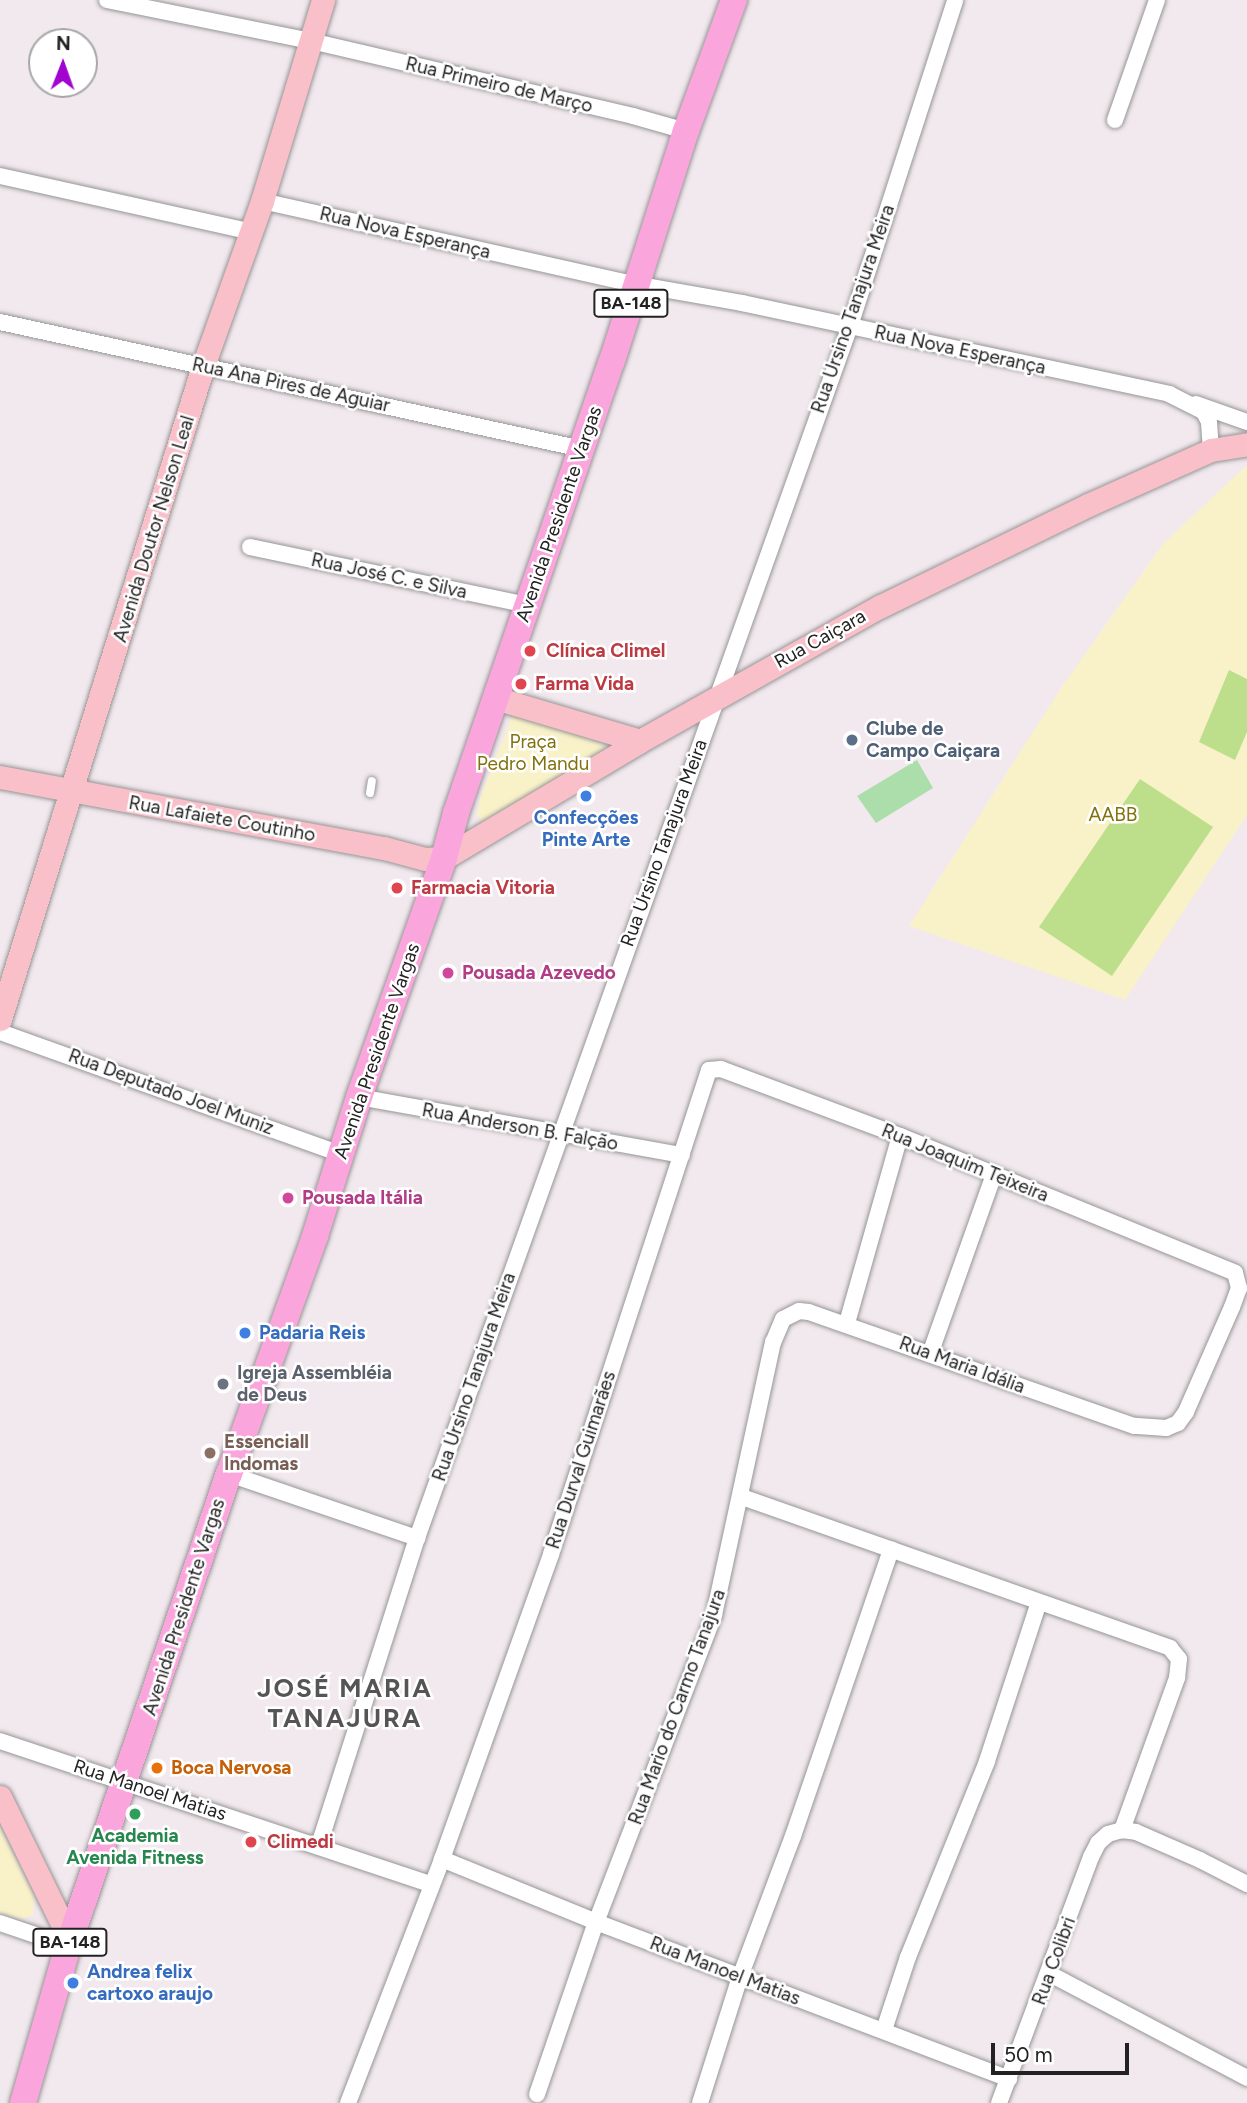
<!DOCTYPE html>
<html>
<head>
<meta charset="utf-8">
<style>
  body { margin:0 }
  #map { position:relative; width:1247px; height:2103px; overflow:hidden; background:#f2e9ee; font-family:Figtree,sans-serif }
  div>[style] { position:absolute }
  .park>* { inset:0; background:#f9f2c9 }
  .pitch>* { inset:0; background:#bdde8a }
  .water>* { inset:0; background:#abdeab }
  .roads { filter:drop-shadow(0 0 2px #969696) drop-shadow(0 0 2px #969696) }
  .lane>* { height:8px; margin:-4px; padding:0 4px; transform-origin:4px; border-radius:4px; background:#fff }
  .street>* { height:16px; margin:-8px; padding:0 8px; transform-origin:8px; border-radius:8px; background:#fff }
  .secondary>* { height:23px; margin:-11.5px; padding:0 11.5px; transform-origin:11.5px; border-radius:11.5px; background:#f9c0ca }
  .primary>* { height:26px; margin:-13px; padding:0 13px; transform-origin:13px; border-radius:13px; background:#faa6dd }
  .dots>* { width:19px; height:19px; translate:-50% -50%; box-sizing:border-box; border:4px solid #fff; border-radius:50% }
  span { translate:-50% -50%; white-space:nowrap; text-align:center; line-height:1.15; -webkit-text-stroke:5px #fff; paint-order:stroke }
  .shield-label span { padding:2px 5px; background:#fff; border:2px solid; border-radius:5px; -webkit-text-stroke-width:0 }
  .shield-label { font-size:18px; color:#222; font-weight:700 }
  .street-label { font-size:19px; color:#222 }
  .health-label { font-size:19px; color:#be3a42; font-weight:700 }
  .left { translate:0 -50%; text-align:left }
  .service-label { font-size:19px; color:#4e5e75; font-weight:700 }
  .park-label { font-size:19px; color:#82710e }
  .shop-label { font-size:19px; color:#366cbe; font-weight:700 }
  .hotel-label { font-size:19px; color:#b23c85; font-weight:700 }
  .worship-label { font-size:19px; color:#5b616d; font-weight:700 }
  .education-label { font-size:19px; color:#785e54; font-weight:700 }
  .food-label { font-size:19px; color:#c56008; font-weight:700 }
  .leisure-label { font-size:19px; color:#27864d; font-weight:700 }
  .district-label { font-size:26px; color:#555; font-weight:700; letter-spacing:2px }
  .north { position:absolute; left:28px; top:28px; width:70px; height:70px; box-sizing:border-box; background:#fff; border:2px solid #a7a7a7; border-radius:50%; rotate:1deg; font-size:19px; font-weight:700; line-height:28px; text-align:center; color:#222 }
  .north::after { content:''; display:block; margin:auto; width:24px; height:32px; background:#a204d0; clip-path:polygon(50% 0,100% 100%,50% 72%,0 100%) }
  .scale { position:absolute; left:991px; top:2043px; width:138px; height:32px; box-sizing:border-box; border:4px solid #222; border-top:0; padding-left:9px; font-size:21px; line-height:24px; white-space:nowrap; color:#222; -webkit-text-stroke:5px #fff; paint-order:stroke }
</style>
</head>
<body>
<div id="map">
  <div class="park">
    <div style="clip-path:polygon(1247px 465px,1247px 815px,1125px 1000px,909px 926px,1061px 688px,1163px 544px)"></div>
    <div style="clip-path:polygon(513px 714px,539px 719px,600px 743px,607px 749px,483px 822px,477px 815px,480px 798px)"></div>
    <div style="clip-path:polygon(0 1827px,34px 1897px,33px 1915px,21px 1919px,0 1913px)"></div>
  </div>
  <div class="pitch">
    <div style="clip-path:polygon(1229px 670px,1247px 679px,1247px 732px,1235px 760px,1199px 742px)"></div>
    <div style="clip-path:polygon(1140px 779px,1213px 827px,1112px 976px,1039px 927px)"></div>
  </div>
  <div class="water">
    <div style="clip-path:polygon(917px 760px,933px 788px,876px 823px,857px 796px)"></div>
  </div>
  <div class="roads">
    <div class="lane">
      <div style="left:370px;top:793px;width:12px;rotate:-81deg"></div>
    </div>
    <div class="street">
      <div style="left:107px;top:0;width:208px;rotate:11.4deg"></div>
      <div style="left:311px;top:41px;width:331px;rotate:13.1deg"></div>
      <div style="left:633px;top:116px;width:55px;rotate:15.8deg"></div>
      <div style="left:1115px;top:120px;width:127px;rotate:-70.7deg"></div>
      <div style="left:0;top:176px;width:258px;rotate:12.5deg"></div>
      <div style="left:262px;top:201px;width:370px;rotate:12.6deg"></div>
      <div style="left:623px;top:282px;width:121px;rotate:10deg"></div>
      <div style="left:742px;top:303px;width:437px;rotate:12deg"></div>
      <div style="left:1169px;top:394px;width:39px;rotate:27deg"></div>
      <div style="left:1204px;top:412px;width:11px;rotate:63deg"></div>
      <div style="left:1209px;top:422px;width:28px;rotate:86deg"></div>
      <div style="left:0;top:322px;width:596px;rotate:12.31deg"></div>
      <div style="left:1196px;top:404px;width:54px;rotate:19.4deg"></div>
      <div style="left:250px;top:547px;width:283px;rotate:11.8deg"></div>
      <div style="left:0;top:1032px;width:362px;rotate:19.7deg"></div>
      <div style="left:359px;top:1097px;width:328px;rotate:10.2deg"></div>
      <div style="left:847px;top:1323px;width:194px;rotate:-74.2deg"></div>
      <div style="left:930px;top:1354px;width:191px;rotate:-70.4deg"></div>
      <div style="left:229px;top:1474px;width:199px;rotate:18.8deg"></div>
      <div style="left:742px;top:1497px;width:454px;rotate:19.4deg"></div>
      <div style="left:1170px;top:1648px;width:14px;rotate:51deg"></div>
      <div style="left:1179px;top:1659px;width:19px;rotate:96deg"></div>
      <div style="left:1177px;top:1678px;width:162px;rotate:109.9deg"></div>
      <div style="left:0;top:1741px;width:455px;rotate:18.4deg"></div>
      <div style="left:319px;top:1845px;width:322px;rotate:-72.3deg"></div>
      <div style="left:417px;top:1538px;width:1287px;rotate:-70.34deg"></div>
      <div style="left:850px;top:326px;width:342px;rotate:-72.1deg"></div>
      <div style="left:442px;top:1859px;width:166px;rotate:22.2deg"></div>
      <div style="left:596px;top:1922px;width:442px;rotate:20.8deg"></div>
      <div style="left:0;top:1923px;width:72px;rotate:18.7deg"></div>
      <div style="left:1050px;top:1974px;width:223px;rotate:27.8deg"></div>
      <div style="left:884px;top:2030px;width:77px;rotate:-71.8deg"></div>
      <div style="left:908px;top:1957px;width:211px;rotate:-68deg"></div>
      <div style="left:987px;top:1761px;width:167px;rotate:-71.9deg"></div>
      <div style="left:348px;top:2103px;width:261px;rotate:-68.9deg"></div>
      <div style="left:442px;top:1859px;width:324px;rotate:-70.3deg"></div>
      <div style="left:551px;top:1554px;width:509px;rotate:-71.92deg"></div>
      <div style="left:709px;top:1070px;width:12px;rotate:-5deg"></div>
      <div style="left:721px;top:1069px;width:191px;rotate:20.5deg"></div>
      <div style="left:900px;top:1136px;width:362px;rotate:22.2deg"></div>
      <div style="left:1235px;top:1273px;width:16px;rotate:75deg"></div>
      <div style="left:1239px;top:1288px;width:20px;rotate:110deg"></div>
      <div style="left:1232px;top:1307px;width:115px;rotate:113.7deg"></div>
      <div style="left:1186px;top:1412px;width:14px;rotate:126deg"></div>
      <div style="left:1178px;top:1423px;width:13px;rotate:157deg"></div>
      <div style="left:1166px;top:1428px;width:32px;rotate:-176deg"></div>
      <div style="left:1134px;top:1426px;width:344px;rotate:-160.7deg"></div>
      <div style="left:809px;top:1312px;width:10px;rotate:-174deg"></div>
      <div style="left:799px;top:1311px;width:18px;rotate:153deg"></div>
      <div style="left:783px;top:1319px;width:25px;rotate:113deg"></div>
      <div style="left:773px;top:1342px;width:279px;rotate:102.2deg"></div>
      <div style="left:714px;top:1615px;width:329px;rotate:111deg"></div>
      <div style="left:596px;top:1922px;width:182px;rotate:108.9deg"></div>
      <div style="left:700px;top:2103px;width:132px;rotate:-72.4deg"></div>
      <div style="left:740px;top:1977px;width:151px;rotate:-69.4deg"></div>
      <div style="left:793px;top:1836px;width:303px;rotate:-71.1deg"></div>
      <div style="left:999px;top:2103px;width:263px;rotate:-69.5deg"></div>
      <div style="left:1091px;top:1857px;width:16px;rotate:-63deg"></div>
      <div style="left:1098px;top:1843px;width:13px;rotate:-42deg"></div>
      <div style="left:1108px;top:1834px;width:15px;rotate:-16deg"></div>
      <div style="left:1122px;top:1830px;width:14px;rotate:8deg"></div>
      <div style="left:1136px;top:1832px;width:70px;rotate:23.6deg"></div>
      <div style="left:1200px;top:1860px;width:53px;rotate:27.1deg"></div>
    </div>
    <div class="secondary">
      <div style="left:495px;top:698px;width:151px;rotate:16.5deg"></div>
      <div style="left:0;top:777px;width:391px;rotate:10.5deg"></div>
      <div style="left:384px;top:848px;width:42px;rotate:15deg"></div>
      <div style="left:425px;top:859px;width:19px;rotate:-3deg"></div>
      <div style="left:444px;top:858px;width:228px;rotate:-30.8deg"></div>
      <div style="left:640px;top:741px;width:276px;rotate:-29.3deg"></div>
      <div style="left:881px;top:606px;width:230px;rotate:-26deg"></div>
      <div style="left:1088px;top:505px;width:135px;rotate:-24.1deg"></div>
      <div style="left:1211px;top:450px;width:36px;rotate:-9deg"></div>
      <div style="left:0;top:1019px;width:684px;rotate:-72.73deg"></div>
      <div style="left:203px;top:366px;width:175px;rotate:-70.3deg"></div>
      <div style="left:262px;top:201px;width:210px;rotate:-73.1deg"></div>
      <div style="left:0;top:1797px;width:159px;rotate:63.9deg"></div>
    </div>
    <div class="primary">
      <div style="left:23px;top:2103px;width:163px;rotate:-74deg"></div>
      <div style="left:68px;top:1946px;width:499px;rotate:-71.2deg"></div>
      <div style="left:229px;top:1474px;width:253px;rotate:-70.1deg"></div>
      <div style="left:315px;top:1236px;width:146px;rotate:-72.4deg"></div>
      <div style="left:359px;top:1097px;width:254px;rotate:-70.4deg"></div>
      <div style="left:444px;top:858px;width:47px;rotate:-75.1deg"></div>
      <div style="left:456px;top:813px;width:478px;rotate:-71deg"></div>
      <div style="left:612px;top:361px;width:242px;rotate:-72.2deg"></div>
      <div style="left:686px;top:131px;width:140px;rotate:-69.9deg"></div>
    </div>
  </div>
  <div class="dots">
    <div style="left:530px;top:651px;background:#e0444e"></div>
    <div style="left:521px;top:684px;background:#e0444e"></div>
    <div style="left:852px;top:740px;background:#5c6f8a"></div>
    <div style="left:586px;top:796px;background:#3f7fe0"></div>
    <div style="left:397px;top:888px;background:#e0444e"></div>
    <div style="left:448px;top:973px;background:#d1479c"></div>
    <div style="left:288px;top:1198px;background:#d1479c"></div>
    <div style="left:245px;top:1333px;background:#3f7fe0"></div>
    <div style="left:223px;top:1384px;background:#6b7280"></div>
    <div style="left:210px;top:1453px;background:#8d6e63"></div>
    <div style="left:157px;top:1768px;background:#e8710a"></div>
    <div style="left:135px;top:1814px;background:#2e9e5b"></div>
    <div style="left:251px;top:1842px;background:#e0444e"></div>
    <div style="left:73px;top:1983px;background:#3f7fe0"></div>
  </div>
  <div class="shield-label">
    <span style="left:631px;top:303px">BA-148</span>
    <span style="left:70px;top:1942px">BA-148</span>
  </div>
  <div class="street-label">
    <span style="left:499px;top:85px;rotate:13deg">Rua Primeiro de Março</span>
    <span style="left:405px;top:233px;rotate:13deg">Rua Nova Esperança</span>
    <span style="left:853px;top:309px;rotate:-71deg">Rua Ursino Tanajura Meira</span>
    <span style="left:960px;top:350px;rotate:12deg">Rua Nova Esperança</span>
    <span style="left:291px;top:385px;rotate:12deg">Rua Ana Pires de Aguiar</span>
    <span style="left:559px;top:514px;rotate:-71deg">Avenida Presidente Vargas</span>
    <span style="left:154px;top:529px;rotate:-73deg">Avenida Doutor Nelson Leal</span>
    <span style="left:389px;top:576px;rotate:12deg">Rua José C. e Silva</span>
    <span style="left:820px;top:639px;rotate:-29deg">Rua Caiçara</span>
    <span style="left:222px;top:819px;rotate:10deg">Rua Lafaiete Coutinho</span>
    <span style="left:664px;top:843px;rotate:-70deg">Rua Ursino Tanajura Meira</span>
    <span style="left:377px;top:1051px;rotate:-71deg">Avenida Presidente Vargas</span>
    <span style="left:171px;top:1092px;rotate:20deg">Rua Deputado Joel Muniz</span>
    <span style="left:520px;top:1127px;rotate:10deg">Rua Anderson B. Falção</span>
    <span style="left:965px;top:1163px;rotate:22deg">Rua Joaquim Teixeira</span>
    <span style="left:962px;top:1365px;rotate:20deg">Rua Maria Idália</span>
    <span style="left:474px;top:1377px;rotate:-71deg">Rua Ursino Tanajura Meira</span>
    <span style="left:581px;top:1460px;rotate:-72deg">Rua Durval Guimarães</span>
    <span style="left:184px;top:1607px;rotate:-72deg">Avenida Presidente Vargas</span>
    <span style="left:677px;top:1707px;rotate:-70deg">Rua Mario do Carmo Tanajura</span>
    <span style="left:150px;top:1790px;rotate:18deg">Rua Manoel Matias</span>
    <span style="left:1054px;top:1961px;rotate:-70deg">Rua Colibri</span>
    <span style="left:725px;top:1971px;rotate:21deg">Rua Manoel Matias</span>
  </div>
  <div class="health-label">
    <span class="left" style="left:546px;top:651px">Clínica Climel</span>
    <span class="left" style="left:535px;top:684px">Farma Vida</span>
    <span class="left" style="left:411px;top:888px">Farmacia Vitoria</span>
    <span class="left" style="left:267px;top:1842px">Climedi</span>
  </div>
  <div class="service-label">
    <span class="left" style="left:866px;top:740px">Clube de<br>Campo Caiçara</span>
  </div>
  <div class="park-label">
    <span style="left:533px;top:753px">Praça<br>Pedro Mandu</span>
    <span style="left:1113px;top:815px">AABB</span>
  </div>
  <div class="shop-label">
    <span style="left:586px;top:829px">Confecções<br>Pinte Arte</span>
    <span class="left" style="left:259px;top:1333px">Padaria Reis</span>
    <span class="left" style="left:87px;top:1983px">Andrea felix<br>cartoxo araujo</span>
  </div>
  <div class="hotel-label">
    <span class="left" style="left:462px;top:973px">Pousada Azevedo</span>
    <span class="left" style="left:302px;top:1198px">Pousada Itália</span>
  </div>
  <div class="worship-label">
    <span class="left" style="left:237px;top:1384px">Igreja Assembléia<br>de Deus</span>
  </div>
  <div class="education-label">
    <span class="left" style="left:224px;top:1453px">Essenciall<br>Indomas</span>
  </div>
  <div class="food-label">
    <span class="left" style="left:171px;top:1768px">Boca Nervosa</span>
  </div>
  <div class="leisure-label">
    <span style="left:135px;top:1847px">Academia<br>Avenida Fitness</span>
  </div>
  <div class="district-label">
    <span style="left:345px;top:1704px">JOSÉ MARIA<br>TANAJURA</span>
  </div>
  <div class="north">N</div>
  <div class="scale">50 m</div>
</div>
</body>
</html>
